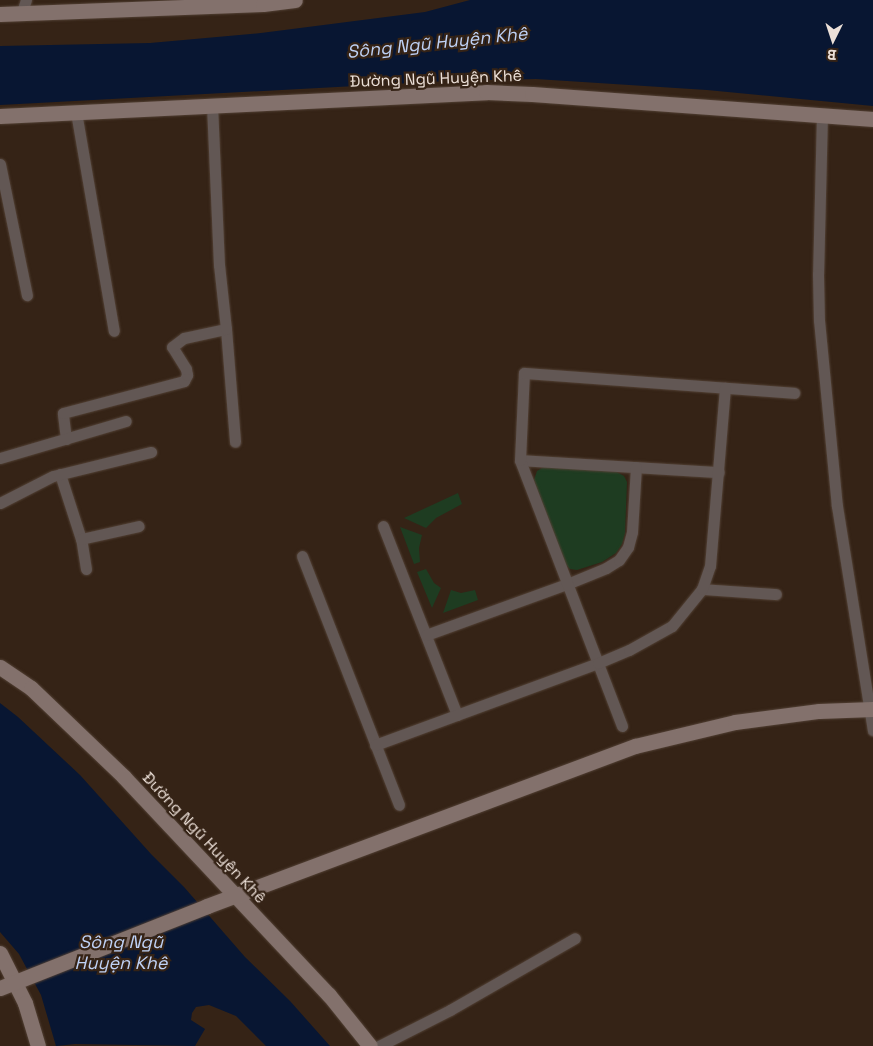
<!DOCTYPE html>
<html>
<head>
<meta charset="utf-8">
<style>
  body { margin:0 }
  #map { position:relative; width:873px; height:1046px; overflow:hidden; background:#352316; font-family:"Space Grotesk",sans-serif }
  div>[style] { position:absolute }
  .green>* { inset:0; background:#1e3c21 }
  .water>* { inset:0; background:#081632 }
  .roads { filter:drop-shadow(0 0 1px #524135) drop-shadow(0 0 1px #524135) }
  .street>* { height:11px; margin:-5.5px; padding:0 5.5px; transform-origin:5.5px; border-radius:5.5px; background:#625754 }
  .secondary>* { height:15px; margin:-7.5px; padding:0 7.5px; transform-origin:7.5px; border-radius:7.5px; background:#83716c }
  span { translate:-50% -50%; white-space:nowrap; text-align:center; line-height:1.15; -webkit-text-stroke:4.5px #352316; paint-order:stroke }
  .street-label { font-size:16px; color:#ece0d8 }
  .water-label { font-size:18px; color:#bed1f5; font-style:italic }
  .north { position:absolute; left:808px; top:15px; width:50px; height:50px; -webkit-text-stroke:4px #352316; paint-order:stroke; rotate:184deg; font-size:14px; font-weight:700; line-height:20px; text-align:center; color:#ece0d8 }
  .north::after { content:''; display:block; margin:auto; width:18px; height:22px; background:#ece0d8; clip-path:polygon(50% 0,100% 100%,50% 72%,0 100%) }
</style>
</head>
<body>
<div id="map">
  <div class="green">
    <div style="clip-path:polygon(547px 465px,615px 471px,624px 476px,627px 482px,625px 533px,622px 544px,616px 553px,602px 562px,577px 570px,570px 569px,565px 564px,534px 480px,537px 471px)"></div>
    <div style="clip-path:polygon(458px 493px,462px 504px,436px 518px,426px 528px,404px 518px)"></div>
    <div style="clip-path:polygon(400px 527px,422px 535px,419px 548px,420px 562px,414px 564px)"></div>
    <div style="clip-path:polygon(426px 569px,434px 583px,441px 588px,432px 608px,417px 572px)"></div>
    <div style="clip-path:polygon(451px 590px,461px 593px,475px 590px,478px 600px,443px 613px)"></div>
  </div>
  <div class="water">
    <div style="clip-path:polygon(470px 0,873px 0,873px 106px,707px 90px,536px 79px,448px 81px,0 105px,0 46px,150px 43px,261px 33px,425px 12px)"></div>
    <div style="clip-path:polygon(0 703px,18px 717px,80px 775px,151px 854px,184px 887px,245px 957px,290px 1001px,330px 1046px,266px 1046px,236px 1016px,209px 1005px,196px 1007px,192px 1013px,191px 1020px,205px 1029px,195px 1046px,75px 1044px,56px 1046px,41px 995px,19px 954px,0 932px)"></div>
  </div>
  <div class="roads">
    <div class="street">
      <div style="left:22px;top:12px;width:13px;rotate:-72deg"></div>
      <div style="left:76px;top:112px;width:222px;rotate:80.2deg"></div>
      <div style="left:822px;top:114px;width:160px;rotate:91.4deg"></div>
      <div style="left:818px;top:274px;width:46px;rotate:88.8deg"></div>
      <div style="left:819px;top:320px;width:187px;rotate:84.5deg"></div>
      <div style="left:837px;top:506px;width:227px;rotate:80.9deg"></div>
      <div style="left:0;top:164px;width:134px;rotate:78.4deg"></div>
      <div style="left:226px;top:329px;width:113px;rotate:85.4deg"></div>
      <div style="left:66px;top:439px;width:26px;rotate:-97deg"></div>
      <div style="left:63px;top:413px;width:125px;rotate:-14.8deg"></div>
      <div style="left:184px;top:381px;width:7px;rotate:-63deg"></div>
      <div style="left:187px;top:375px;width:6px;rotate:-99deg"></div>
      <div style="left:186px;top:369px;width:26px;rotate:-122deg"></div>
      <div style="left:172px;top:347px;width:15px;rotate:-37deg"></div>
      <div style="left:184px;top:338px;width:43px;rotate:-12.1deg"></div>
      <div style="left:226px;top:329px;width:64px;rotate:-96.2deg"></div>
      <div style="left:219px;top:265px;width:159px;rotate:-92.5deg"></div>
      <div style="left:0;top:458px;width:131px;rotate:-16.4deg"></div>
      <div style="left:520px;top:460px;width:199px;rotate:3.5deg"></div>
      <div style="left:60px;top:474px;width:68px;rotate:72.1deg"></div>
      <div style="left:0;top:503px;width:59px;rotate:-27deg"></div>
      <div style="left:53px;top:476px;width:101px;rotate:-13.8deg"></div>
      <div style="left:383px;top:526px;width:203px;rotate:68.6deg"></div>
      <div style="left:302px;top:556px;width:267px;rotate:68.7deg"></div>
      <div style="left:86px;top:569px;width:30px;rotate:-99deg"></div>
      <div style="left:81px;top:539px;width:59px;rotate:-12.6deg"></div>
      <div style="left:702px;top:589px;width:74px;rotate:3.9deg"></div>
      <div style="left:426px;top:635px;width:150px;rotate:-19.9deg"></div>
      <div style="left:567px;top:584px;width:42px;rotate:-22.3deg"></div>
      <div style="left:606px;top:568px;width:15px;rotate:-32deg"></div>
      <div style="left:619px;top:560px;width:16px;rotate:-55deg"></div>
      <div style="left:628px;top:547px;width:16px;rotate:-75deg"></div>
      <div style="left:632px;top:532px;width:65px;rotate:-86.5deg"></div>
      <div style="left:622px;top:726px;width:285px;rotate:-111deg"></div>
      <div style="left:520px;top:460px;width:87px;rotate:-87.4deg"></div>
      <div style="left:524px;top:373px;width:271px;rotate:4.2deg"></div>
      <div style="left:375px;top:745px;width:238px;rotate:-20.2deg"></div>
      <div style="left:598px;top:663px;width:34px;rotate:-23deg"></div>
      <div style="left:629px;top:650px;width:49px;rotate:-29.2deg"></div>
      <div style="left:672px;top:626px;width:48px;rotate:-51deg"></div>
      <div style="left:702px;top:589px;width:24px;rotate:-71deg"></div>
      <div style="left:710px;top:566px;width:179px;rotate:-85.2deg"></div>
      <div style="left:379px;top:1046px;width:80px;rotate:-26.9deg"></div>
      <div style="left:450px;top:1010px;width:144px;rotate:-29.9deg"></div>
    </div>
    <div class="secondary">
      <div style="left:0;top:14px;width:263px;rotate:-2.2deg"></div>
      <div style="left:263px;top:4px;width:32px;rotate:-7deg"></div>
      <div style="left:0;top:116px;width:487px;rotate:-2.8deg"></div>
      <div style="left:486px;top:92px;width:46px;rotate:2.5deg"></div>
      <div style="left:532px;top:94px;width:342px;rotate:4.2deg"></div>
      <div style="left:0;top:667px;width:37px;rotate:34deg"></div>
      <div style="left:31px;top:688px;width:129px;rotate:43.7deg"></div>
      <div style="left:124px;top:777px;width:299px;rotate:46.8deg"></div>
      <div style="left:329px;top:995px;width:65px;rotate:51.2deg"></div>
      <div style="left:0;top:953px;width:56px;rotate:63.4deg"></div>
      <div style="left:25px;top:1003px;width:45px;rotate:73.2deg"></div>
      <div style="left:0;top:988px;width:223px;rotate:-21.6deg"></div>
      <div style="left:207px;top:906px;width:457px;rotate:-20.5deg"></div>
      <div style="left:635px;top:746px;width:103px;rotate:-13.5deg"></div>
      <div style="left:735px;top:722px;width:85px;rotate:-7.5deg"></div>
      <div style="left:819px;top:711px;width:54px;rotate:-2.1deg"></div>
    </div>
  </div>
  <div class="street-label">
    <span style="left:436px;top:79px;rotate:-2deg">Đường Ngũ Huyện Khê</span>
    <span style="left:204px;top:838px;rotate:47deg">Đường Ngũ Huyện Khê</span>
  </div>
  <div class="water-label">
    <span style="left:437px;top:43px;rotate:-6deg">Sông Ngũ Huyện Khê</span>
    <span style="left:121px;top:953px">Sông Ngũ<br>Huyện Khê</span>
  </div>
  <div class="north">B</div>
</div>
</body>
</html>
